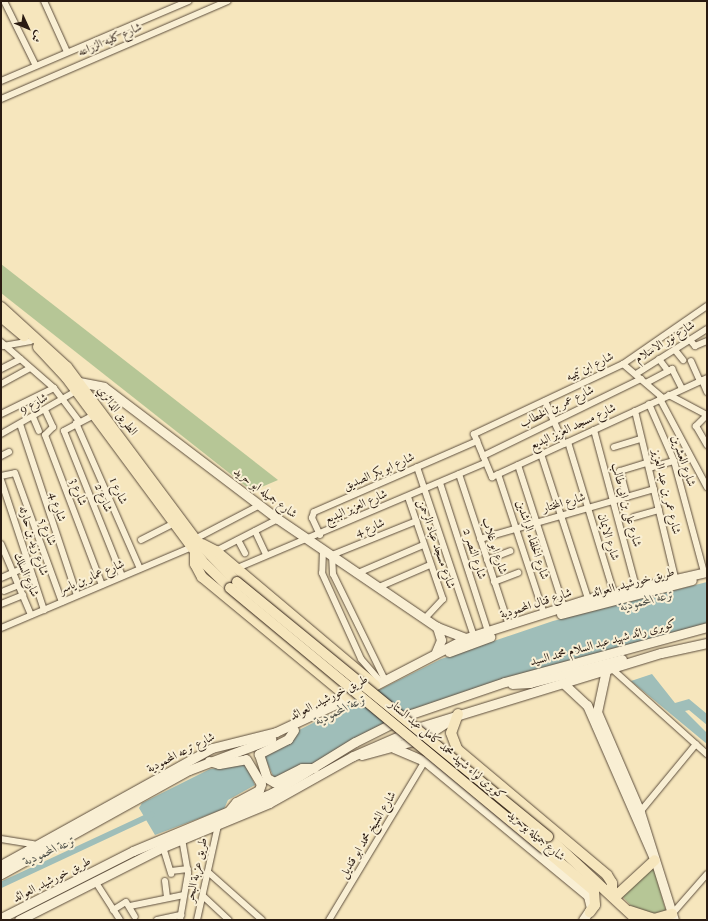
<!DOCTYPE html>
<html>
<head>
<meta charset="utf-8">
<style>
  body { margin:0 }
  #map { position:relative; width:708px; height:921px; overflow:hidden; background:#f6e6bd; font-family:"IM FELL French Canon",Amiri,serif }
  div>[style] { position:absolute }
  .green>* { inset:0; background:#b6c696 }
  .water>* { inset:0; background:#9fbeb9 }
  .canal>* { height:5.5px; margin:-2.75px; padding:0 2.75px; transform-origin:2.75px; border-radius:2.75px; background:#9fbeb9 }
  .roads { filter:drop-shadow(0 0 1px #5d4e3d) drop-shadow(0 0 1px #5d4e3d) }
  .street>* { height:6px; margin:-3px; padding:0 3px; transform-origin:3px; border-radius:3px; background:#f9efd4 }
  .secondary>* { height:9px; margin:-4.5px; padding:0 4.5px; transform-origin:4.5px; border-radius:4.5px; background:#f9efd4 }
  .primary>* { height:10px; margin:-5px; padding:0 5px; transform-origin:5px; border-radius:5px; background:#f6e6bd }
  .bridges { filter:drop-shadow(0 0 1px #2a1b12) drop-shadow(0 0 1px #2a1b12) }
  .primary-bridge>* { height:10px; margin:-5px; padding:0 5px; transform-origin:5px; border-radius:5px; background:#f6e6bd }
  span { translate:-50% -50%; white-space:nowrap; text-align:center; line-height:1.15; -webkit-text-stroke:4px #f9efd4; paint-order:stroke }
  .street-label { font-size:12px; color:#2a1b12 }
  .water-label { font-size:13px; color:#53544c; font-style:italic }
  .frame { position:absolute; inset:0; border:2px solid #2a1b12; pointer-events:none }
  .north { position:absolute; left:8px; top:8px; width:40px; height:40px; -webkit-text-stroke:3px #f9efd4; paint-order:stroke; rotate:134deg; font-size:11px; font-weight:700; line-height:16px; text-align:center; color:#2a1b12 }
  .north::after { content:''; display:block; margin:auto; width:14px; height:18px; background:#2a1b12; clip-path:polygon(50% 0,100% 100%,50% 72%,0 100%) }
</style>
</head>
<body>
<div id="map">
  <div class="green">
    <div style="clip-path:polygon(1px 264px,278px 480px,252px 491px,1px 293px)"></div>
    <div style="clip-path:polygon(653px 867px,666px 911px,658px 916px,634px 909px,621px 895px)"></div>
  </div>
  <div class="water">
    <div style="clip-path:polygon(707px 582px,707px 623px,409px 712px,314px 764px,274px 778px,263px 754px,297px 731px,441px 659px,553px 621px)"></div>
    <div style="clip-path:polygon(652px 674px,675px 703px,689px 699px,707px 714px,707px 725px,689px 710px,685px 711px,707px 733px,707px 744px,631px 681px)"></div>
    <div style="clip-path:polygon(237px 765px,246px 765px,255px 785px,228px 800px,224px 809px,155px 835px,139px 808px,142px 803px,210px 769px)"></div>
  </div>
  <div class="canal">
    <div style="left:1px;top:885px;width:166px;rotate:-25deg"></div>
  </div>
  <div class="roads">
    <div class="street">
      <div style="left:4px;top:1px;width:72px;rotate:63.8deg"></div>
      <div style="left:44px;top:1px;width:56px;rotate:65.7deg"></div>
      <div style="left:1px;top:81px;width:204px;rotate:-23.1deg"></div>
      <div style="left:1px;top:99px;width:247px;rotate:-23.4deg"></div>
      <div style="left:707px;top:306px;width:102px;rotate:145.4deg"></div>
      <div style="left:623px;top:364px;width:165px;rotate:154.8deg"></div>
      <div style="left:474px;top:434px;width:47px;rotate:67.3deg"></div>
      <div style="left:492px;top:477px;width:237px;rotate:-24.7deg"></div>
      <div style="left:690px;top:340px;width:8px;rotate:50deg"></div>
      <div style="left:695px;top:346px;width:13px;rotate:-23deg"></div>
      <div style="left:1px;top:342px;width:70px;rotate:41deg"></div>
      <div style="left:54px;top:388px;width:41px;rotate:52.9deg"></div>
      <div style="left:3px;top:346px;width:28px;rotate:-10deg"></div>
      <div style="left:675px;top:350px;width:13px;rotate:51deg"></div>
      <div style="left:659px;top:359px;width:15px;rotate:53deg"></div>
      <div style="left:691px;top:361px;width:22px;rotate:66deg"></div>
      <div style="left:623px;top:364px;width:52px;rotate:40.4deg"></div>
      <div style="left:1px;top:369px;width:22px;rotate:-27deg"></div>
      <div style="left:636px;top:374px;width:84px;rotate:-32.4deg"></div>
      <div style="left:702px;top:380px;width:13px;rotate:67deg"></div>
      <div style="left:646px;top:383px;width:30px;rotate:-28deg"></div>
      <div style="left:672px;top:369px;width:22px;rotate:63deg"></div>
      <div style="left:1px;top:384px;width:33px;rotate:-29deg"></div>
      <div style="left:669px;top:395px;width:43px;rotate:27.8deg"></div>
      <div style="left:707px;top:415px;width:16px;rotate:135deg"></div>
      <div style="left:696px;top:426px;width:22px;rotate:60deg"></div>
      <div style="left:660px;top:399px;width:100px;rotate:61.9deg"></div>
      <div style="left:545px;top:401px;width:47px;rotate:66.2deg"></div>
      <div style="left:649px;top:404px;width:62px;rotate:66.3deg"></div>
      <div style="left:674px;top:461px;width:115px;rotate:74.9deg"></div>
      <div style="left:45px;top:410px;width:19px;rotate:65deg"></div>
      <div style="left:53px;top:427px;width:11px;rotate:135deg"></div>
      <div style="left:45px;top:435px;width:160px;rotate:69.2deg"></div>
      <div style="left:635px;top:411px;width:171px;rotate:76.5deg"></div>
      <div style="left:1px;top:414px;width:59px;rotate:-26.1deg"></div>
      <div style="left:94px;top:415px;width:34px;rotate:152deg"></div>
      <div style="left:64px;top:431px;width:156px;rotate:68.2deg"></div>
      <div style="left:33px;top:417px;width:15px;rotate:67deg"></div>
      <div style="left:76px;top:423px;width:159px;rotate:66.3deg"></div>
      <div style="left:20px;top:424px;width:180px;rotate:71.6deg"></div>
      <div style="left:594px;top:430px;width:163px;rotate:75deg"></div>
      <div style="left:1px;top:434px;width:86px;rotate:-29.8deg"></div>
      <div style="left:568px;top:442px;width:158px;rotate:73.1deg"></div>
      <div style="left:614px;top:447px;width:28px;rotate:-17deg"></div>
      <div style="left:541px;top:454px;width:152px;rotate:72deg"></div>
      <div style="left:1px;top:456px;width:9px;rotate:-27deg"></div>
      <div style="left:483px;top:456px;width:176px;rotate:-26deg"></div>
      <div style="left:518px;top:465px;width:149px;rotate:72.1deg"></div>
      <div style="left:417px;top:467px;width:178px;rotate:71.4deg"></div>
      <div style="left:649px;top:468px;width:26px;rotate:-16deg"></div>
      <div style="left:459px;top:474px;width:159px;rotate:71.7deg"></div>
      <div style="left:498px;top:474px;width:147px;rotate:71.8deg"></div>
      <div style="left:1px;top:476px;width:14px;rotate:-12deg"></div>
      <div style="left:15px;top:473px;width:137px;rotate:70deg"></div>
      <div style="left:1px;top:480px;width:137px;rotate:71.7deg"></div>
      <div style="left:440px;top:483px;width:157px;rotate:72.1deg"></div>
      <div style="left:408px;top:497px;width:108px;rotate:71.1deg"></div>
      <div style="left:443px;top:599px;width:26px;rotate:133deg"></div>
      <div style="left:627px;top:497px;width:27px;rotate:-105deg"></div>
      <div style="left:620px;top:471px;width:28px;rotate:-17deg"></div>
      <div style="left:634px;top:517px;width:26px;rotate:-16deg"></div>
      <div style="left:255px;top:531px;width:26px;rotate:65deg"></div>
      <div style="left:320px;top:535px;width:19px;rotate:-115deg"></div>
      <div style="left:312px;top:518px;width:6px;rotate:-72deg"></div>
      <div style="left:314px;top:512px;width:178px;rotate:-23.5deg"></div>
      <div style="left:195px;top:539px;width:73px;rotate:-27.6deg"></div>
      <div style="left:480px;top:539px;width:181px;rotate:-16deg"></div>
      <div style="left:141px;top:540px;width:37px;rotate:-27deg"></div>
      <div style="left:238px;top:540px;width:15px;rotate:62deg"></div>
      <div style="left:1px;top:544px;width:77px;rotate:67.1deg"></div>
      <div style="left:323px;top:550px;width:23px;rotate:92deg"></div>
      <div style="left:322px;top:573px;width:94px;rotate:65.6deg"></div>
      <div style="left:361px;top:659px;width:30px;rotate:49deg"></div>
      <div style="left:216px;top:551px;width:70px;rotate:-27.3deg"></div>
      <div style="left:487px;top:560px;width:25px;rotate:-21deg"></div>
      <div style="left:235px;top:569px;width:272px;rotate:-23deg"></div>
      <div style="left:358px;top:573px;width:71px;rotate:-23.3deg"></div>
      <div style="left:1px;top:578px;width:32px;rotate:-24deg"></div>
      <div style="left:494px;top:582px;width:26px;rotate:-21deg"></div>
      <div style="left:379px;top:587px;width:56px;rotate:-23.3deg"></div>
      <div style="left:4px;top:591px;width:32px;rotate:-22deg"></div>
      <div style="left:1px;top:604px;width:24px;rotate:-22deg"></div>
      <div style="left:1px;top:628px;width:207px;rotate:-23deg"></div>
      <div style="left:611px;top:668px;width:129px;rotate:41.9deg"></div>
      <div style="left:385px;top:680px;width:118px;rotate:-116.1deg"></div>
      <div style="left:333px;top:574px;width:19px;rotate:-93deg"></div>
      <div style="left:332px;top:555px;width:91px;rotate:-22deg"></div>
      <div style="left:640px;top:812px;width:88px;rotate:-50.5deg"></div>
      <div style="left:1px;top:839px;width:33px;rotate:9deg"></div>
      <div style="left:163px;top:847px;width:28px;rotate:73deg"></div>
      <div style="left:171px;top:871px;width:17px;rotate:-7deg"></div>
      <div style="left:208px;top:872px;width:72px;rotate:41.6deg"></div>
      <div style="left:95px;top:881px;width:46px;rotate:57.3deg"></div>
      <div style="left:165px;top:881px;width:17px;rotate:83deg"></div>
      <div style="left:203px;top:896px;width:35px;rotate:43deg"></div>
      <div style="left:130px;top:906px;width:55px;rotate:-11.5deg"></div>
      <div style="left:113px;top:910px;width:15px;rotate:-32deg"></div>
      <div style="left:126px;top:902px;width:17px;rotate:59deg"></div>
      <div style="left:672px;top:914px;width:53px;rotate:-48.8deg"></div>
      <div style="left:157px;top:920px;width:25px;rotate:-12deg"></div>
      <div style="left:180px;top:920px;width:48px;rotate:-80.3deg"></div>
      <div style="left:188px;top:873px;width:36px;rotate:-100deg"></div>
      <div style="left:197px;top:920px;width:97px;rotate:-77.5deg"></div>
      <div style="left:329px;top:920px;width:186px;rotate:-58.9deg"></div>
    </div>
    <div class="secondary">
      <div style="left:79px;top:382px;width:25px;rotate:11deg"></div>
      <div style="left:104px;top:387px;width:218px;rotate:37.2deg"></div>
      <div style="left:278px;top:519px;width:192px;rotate:34.2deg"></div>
      <div style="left:437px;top:627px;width:31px;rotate:21deg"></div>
      <div style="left:561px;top:614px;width:135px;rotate:-14.5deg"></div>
      <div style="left:436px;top:652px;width:13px;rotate:-67deg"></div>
      <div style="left:441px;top:640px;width:14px;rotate:-107deg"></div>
      <div style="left:449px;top:652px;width:44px;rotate:-20.1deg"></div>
      <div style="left:606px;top:670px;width:43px;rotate:102.1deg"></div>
      <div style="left:597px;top:712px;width:109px;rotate:66.7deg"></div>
      <div style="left:640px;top:812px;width:113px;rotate:72.5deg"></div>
      <div style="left:563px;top:683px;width:33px;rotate:43deg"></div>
      <div style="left:587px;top:705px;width:165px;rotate:66.4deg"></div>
      <div style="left:512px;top:684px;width:18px;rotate:-3deg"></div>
      <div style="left:530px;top:683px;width:95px;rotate:-14.6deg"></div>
      <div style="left:370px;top:688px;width:108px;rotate:-27.5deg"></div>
      <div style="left:466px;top:638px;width:128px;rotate:-17.7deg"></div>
      <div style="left:588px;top:599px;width:122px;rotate:-12.8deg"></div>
      <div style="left:294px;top:730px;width:11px;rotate:124deg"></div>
      <div style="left:288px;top:739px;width:33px;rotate:153deg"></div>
      <div style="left:259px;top:754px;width:25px;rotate:72deg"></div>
      <div style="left:267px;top:778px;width:8px;rotate:30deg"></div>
      <div style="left:274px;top:782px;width:31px;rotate:-27deg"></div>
      <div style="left:302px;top:768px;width:12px"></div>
      <div style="left:394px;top:748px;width:34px;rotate:23deg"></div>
      <div style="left:425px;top:761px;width:212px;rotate:39.6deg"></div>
      <div style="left:588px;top:896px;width:12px;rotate:76deg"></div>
      <div style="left:591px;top:908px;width:14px;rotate:124deg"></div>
      <div style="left:362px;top:755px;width:61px;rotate:-15.2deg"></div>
      <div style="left:421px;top:739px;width:42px;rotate:-33.3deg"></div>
      <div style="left:209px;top:761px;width:10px;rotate:17deg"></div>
      <div style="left:219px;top:764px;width:27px;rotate:-10deg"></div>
      <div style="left:246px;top:759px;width:29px;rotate:59deg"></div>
      <div style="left:261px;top:784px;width:6px;rotate:108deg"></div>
      <div style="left:259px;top:790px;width:26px;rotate:152deg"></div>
      <div style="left:236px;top:802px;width:13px;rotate:129deg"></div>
      <div style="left:1px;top:865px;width:241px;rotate:-29deg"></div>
      <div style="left:212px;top:748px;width:66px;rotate:-14deg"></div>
      <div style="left:276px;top:732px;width:87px;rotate:-25.1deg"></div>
      <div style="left:1px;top:874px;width:215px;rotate:-29deg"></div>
      <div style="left:189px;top:770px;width:88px;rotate:-20.7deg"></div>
      <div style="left:1px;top:918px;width:148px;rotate:-26.9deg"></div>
      <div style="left:133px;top:851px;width:151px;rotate:-22.6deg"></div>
      <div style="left:272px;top:793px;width:97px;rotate:-31.6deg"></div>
      <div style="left:355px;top:742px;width:63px;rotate:-26.6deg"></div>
      <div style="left:411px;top:714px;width:99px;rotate:-18.8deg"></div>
      <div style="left:505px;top:682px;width:209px;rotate:-15.2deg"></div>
      <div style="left:19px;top:920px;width:161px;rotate:-26.9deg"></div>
      <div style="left:163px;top:847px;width:115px;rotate:-22.5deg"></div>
      <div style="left:269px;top:803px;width:96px;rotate:-29.2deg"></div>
      <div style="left:353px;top:756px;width:73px;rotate:-23.4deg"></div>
      <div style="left:420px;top:727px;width:252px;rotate:-17.1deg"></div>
      <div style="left:661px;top:653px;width:47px;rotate:-12.3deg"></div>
    </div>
    <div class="primary">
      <div style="left:1px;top:307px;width:89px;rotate:42.3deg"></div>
      <div style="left:67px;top:367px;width:214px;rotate:53.3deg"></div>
      <div style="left:195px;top:539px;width:60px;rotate:45.7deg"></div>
      <div style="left:1px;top:317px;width:30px;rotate:40deg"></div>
      <div style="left:38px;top:347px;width:41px;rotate:47deg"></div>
      <div style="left:66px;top:377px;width:229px;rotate:53.5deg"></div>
      <div style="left:202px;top:561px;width:39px;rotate:44deg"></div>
      <div style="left:202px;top:544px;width:16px;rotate:27deg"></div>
      <div style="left:216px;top:551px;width:208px;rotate:40.1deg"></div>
      <div style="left:195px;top:550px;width:14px;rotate:90deg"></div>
      <div style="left:195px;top:564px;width:15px;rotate:62deg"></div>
      <div style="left:202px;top:577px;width:190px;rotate:39.5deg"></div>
      <div style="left:458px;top:714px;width:20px;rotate:110deg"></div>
      <div style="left:451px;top:733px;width:17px;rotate:69deg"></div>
      <div style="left:457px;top:749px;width:196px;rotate:40deg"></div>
      <div style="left:607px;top:875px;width:9px;rotate:58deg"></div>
      <div style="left:612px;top:883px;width:10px;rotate:90deg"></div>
      <div style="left:548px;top:837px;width:122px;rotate:43deg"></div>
      <div style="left:544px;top:849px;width:65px;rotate:40deg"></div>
      <div style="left:594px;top:891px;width:14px;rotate:86deg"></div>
      <div style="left:595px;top:905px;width:9px;rotate:126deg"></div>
      <div style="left:615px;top:897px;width:54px;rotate:-42.8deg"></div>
      <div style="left:630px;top:911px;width:25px;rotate:18deg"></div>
      <div style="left:654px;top:919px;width:19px;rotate:-16deg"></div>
    </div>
  </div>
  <div class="bridges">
    <div class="primary-bridge">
      <div style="left:237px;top:582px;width:402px;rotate:39.3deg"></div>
      <div style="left:230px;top:588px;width:408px;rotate:39.7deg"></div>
    </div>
  </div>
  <div class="street-label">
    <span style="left:110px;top:40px;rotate:-23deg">شارع كليه الزراعه</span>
    <span style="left:665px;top:342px;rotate:-32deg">شارع نور الاسلام</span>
    <span style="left:590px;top:367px;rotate:-26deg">شارع ابن تيميه</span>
    <span style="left:34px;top:404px;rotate:-29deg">شارع 9</span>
    <span style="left:557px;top:407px;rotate:-26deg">شارع عمر بن الخطاب</span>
    <span style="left:117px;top:411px;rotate:53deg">الطريق الدائري</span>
    <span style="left:573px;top:427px;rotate:-25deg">شارع مسجد العزيز البديع</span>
    <span style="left:683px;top:461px;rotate:71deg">شارع العشرين</span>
    <span style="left:379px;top:472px;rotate:-24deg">شارع ابو بكر الصديق</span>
    <span style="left:118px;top:491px;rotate:66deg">شارع 1</span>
    <span style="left:78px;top:492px;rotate:70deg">شارع 3</span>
    <span style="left:666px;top:492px;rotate:76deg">شارع عمر بن عبد العزيز</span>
    <span style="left:265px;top:493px;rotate:37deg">شارع جميله ابو حريد</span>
    <span style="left:103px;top:498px;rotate:68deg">شارع 2</span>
    <span style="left:564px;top:503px;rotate:-16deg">شارع المختار</span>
    <span style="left:626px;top:505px;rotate:75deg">شارع على بن ابى طالب</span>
    <span style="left:57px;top:507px;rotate:72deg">شارع 4</span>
    <span style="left:356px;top:507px;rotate:-24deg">شارع العزيز البديع</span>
    <span style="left:370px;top:528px;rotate:-22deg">شارع 4</span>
    <span style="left:47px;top:532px;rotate:68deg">شارع 5</span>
    <span style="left:608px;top:537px;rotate:73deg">شارع الايمان</span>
    <span style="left:532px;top:540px;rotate:72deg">شارع الخلفاء الراشدين</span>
    <span style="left:33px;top:541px;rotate:72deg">شارع زيد بن حارثه</span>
    <span style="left:436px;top:544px;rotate:71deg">شارع مسجد عباد الرحمن</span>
    <span style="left:494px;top:546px;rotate:72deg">شارع ابو غلاب</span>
    <span style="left:474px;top:554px;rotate:72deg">شارع النصر 2</span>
    <span style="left:26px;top:575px;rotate:67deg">شارع السلك</span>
    <span style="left:92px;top:577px;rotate:-23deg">شارع عمار بن ياسر</span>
    <span style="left:633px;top:583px;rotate:-15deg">طريق خورشيد, العوائد</span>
    <span style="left:536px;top:604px;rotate:-18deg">شارع قنال المحمودية</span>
    <span style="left:603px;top:643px;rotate:-15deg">كوبرى رائد شهيد عبد السلام محمد السيد</span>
    <span style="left:329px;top:698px;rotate:-27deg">طريق خورشيد, العوائد</span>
    <span style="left:447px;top:750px;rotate:40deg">كوبرى لواء شهيد محمد كامل عبد الستار</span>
    <span style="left:181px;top:753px;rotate:-27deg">شارع ترعه المحمودية</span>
    <span style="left:368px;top:835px;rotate:-59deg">شارع الشيخ محمد ابو قنديل</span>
    <span style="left:536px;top:836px;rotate:40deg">شارع جميلة بوحريد</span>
    <span style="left:197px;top:870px;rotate:-78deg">طريق عزبة البحر</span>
    <span style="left:52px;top:880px;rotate:-27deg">طريق خورشيد, العوائد</span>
  </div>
  <div class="water-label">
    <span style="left:647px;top:601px;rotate:-14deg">ترعة المحمودية</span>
    <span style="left:341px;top:710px;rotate:-26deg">ترعة المحمودية</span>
    <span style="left:50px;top:851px;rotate:-24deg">ترعة المحمودية</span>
  </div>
  <div class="frame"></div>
  <div class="north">ش</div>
</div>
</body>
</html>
